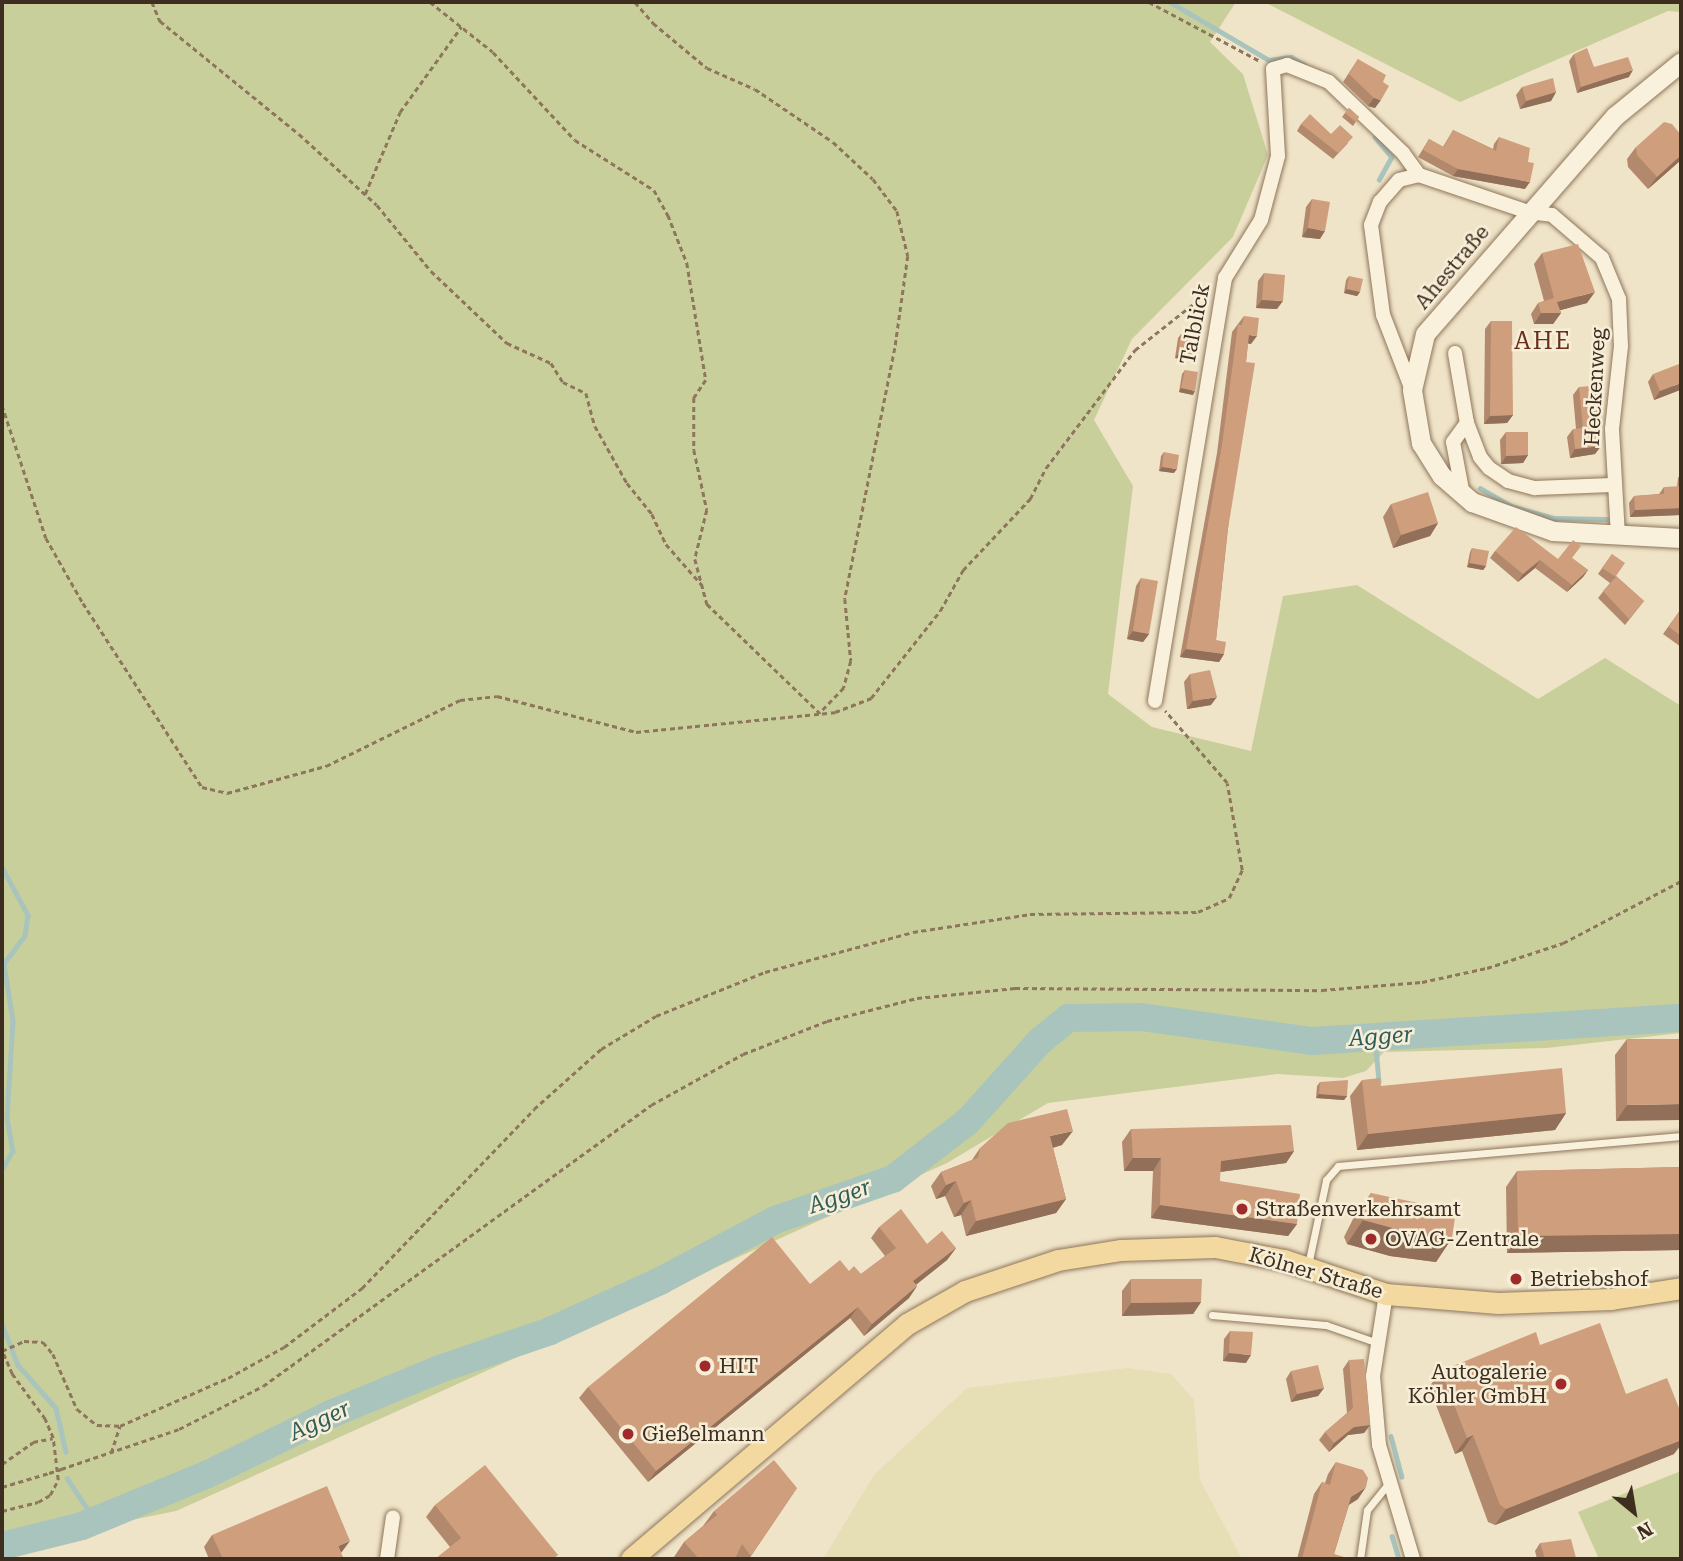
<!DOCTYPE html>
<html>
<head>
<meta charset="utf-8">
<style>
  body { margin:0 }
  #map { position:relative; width:1683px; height:1561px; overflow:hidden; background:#f0e4c8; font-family:"Roboto Serif",serif }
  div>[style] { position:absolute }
  .farmland>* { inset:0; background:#e6deb5 }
  .green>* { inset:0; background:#c9cf9b }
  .stream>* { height:4.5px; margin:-2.25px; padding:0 2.25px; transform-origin:2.25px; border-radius:2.25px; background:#a9c4bc }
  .river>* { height:28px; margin:-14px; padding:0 14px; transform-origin:14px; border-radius:14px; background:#a9c4bc }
  .path>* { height:2.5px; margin-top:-1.25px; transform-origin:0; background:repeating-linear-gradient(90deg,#8d765c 0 5px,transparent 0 8.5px) }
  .roads { filter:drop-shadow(0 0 2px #8d765c) drop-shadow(0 0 2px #8d765c) }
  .service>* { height:7px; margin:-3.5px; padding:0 3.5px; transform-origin:3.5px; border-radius:3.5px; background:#faf1dc }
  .minor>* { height:14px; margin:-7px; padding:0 7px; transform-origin:7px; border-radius:7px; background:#faf1dc }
  .secondary>* { height:19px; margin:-9.5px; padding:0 9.5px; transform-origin:9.5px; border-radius:9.5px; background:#faf1dc }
  .primary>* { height:21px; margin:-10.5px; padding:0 10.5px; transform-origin:10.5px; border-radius:10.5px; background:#f3d9a0 }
  .path-bridge>* { height:2.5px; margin-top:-1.25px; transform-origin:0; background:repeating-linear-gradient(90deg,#8d765c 0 5px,transparent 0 8.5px) }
  .wall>* { inset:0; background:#b2896c }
  .shaded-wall>* { inset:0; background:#916f58 }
  .building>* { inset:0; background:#cf9f7d }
  .dots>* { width:19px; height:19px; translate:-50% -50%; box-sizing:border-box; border:4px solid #f7eed8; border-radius:50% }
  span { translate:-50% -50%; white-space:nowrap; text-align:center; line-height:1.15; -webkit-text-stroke:5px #f7eed8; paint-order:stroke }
  .street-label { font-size:21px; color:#3d2e20 }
  .poi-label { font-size:21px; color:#3d2e20 }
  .left { translate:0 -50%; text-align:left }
  .right { translate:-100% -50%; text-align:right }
  .water-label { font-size:23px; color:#2f5d5a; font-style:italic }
  .quarter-label { font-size:24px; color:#6b2e1e; letter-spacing:2px }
  .frame { position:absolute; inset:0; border:4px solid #3d2e20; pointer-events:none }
  .north { position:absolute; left:1599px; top:1477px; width:70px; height:70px; -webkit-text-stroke:5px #f7eed8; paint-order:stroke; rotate:150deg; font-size:19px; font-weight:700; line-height:28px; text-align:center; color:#3d2e20 }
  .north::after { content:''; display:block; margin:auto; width:24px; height:32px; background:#3d2e20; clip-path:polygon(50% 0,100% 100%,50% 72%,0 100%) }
</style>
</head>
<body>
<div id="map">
  <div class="farmland">
    <div style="clip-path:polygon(1127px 1368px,1171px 1374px,1194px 1400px,1200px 1480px,1242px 1559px,823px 1559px,874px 1475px,967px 1388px)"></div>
  </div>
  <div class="green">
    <div style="clip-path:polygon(2px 2px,1236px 2px,1210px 42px,1243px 74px,1268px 155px,1233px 237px,1132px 339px,1094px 420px,1133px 486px,1108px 694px,1152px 727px,1251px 751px,1283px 596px,1357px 585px,1538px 699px,1605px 658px,1681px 706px,1681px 1033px,1547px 1048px,1384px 1052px,1366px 1071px,1343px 1078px,1277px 1074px,1048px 1103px,947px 1163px,176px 1511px,2px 1546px)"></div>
    <div style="clip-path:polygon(1264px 2px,1681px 2px,1681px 12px,1668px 11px,1460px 102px)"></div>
    <div style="clip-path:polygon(1681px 1471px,1681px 1559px,1599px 1559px,1578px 1512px)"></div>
  </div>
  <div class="stream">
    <div style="left:1170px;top:2px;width:115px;rotate:30.4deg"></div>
    <div style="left:1269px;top:60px;width:22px;rotate:-8deg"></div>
    <div style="left:1291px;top:57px;width:16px;rotate:30deg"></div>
    <div style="left:1375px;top:137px;width:26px;rotate:50deg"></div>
    <div style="left:1392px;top:157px;width:26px;rotate:119deg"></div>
    <div style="left:1480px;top:488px;width:36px;rotate:30deg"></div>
    <div style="left:1511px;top:506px;width:45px;rotate:15.6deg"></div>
    <div style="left:1554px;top:518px;width:52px;rotate:1.1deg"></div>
    <div style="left:2px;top:867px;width:55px;rotate:61.6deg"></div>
    <div style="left:28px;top:915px;width:21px;rotate:98deg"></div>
    <div style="left:25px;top:936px;width:35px;rotate:127deg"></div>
    <div style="left:4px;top:964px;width:58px;rotate:81deg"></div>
    <div style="left:13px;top:1021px;width:97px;rotate:93.5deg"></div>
    <div style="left:7px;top:1118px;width:34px;rotate:80deg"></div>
    <div style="left:13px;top:1151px;width:22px;rotate:120deg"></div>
    <div style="left:1375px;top:1037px;width:45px;rotate:84.9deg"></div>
    <div style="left:2px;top:1324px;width:44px;rotate:68.7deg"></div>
    <div style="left:18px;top:1365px;width:57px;rotate:48.5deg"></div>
    <div style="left:56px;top:1408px;width:45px;rotate:77.2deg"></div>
    <div style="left:1391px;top:1436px;width:42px;rotate:75deg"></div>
    <div style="left:67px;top:1478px;width:50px;rotate:56.3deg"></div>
    <div style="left:1392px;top:1536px;width:24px;rotate:73deg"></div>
  </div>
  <div class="river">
    <div style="left:2px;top:1546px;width:82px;rotate:-14deg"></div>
    <div style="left:82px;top:1526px;width:136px;rotate:-22.4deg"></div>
    <div style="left:208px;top:1474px;width:137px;rotate:-26deg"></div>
    <div style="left:331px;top:1414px;width:115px;rotate:-22.5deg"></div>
    <div style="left:437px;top:1370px;width:120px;rotate:-19deg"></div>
    <div style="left:550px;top:1331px;width:121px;rotate:-24.4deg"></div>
    <div style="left:660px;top:1281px;width:130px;rotate:-27.9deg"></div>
    <div style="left:775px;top:1220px;width:125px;rotate:-19.2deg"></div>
    <div style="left:893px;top:1179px;width:95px;rotate:-37.7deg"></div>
    <div style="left:968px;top:1121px;width:108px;rotate:-48deg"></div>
    <div style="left:1040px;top:1041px;width:36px;rotate:-39deg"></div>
    <div style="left:1068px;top:1018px;width:73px;rotate:-0.8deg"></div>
    <div style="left:1141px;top:1017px;width:173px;rotate:8deg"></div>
    <div style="left:1312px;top:1041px;width:370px;rotate:-3.6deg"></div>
  </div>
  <div class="path">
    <div style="left:152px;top:2px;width:21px;rotate:67deg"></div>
    <div style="left:160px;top:21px;width:179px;rotate:39.1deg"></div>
    <div style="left:299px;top:134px;width:105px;rotate:42.3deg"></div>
    <div style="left:377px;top:205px;width:85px;rotate:50.7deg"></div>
    <div style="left:431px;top:271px;width:105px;rotate:43.5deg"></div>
    <div style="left:507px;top:343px;width:48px;rotate:24.4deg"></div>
    <div style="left:551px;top:363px;width:22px;rotate:58deg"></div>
    <div style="left:563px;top:382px;width:25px;rotate:26deg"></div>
    <div style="left:586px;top:393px;width:34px;rotate:75deg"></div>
    <div style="left:595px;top:426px;width:65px;rotate:60.7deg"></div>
    <div style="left:627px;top:483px;width:40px;rotate:51deg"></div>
    <div style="left:652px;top:514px;width:33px;rotate:65deg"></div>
    <div style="left:666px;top:544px;width:55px;rotate:48.7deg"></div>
    <div style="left:430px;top:2px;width:80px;rotate:38.4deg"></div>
    <div style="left:493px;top:52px;width:120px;rotate:47deg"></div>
    <div style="left:575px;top:140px;width:93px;rotate:32.3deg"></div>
    <div style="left:654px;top:190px;width:29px;rotate:61deg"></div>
    <div style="left:668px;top:215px;width:52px;rotate:68.4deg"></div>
    <div style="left:687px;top:263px;width:119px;rotate:80.8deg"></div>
    <div style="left:706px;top:380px;width:22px;rotate:124deg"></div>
    <div style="left:694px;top:398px;width:52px;rotate:90deg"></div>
    <div style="left:694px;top:450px;width:61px;rotate:77.8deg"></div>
    <div style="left:707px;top:510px;width:50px;rotate:103.8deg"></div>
    <div style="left:695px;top:559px;width:47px;rotate:75.1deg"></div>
    <div style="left:707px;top:604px;width:157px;rotate:44deg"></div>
    <div style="left:635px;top:2px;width:28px;rotate:49deg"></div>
    <div style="left:653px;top:23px;width:70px;rotate:39.8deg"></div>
    <div style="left:707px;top:68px;width:52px;rotate:23.6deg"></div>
    <div style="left:755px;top:89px;width:94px;rotate:34.2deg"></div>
    <div style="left:833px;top:142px;width:54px;rotate:42.8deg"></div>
    <div style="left:873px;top:179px;width:40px;rotate:53deg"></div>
    <div style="left:897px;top:211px;width:46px;rotate:76.3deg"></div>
    <div style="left:908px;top:256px;width:93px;rotate:98deg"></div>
    <div style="left:895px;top:348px;width:256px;rotate:101.3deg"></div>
    <div style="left:845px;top:599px;width:62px;rotate:84.5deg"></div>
    <div style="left:851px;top:661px;width:28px;rotate:105deg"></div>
    <div style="left:844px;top:688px;width:35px;rotate:134deg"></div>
    <div style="left:1149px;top:2px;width:126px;rotate:28deg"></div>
    <div style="left:365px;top:194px;width:89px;rotate:-66.9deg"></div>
    <div style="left:400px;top:112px;width:105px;rotate:-54.3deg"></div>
    <div style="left:2px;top:405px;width:140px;rotate:71.7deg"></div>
    <div style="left:46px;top:538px;width:75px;rotate:60.4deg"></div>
    <div style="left:83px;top:603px;width:219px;rotate:57.1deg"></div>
    <div style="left:202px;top:787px;width:26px;rotate:13deg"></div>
    <div style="left:227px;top:793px;width:103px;rotate:-15.3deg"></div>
    <div style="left:326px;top:766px;width:149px;rotate:-26.2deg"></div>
    <div style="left:460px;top:700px;width:37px;rotate:-6deg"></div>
    <div style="left:497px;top:696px;width:144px;rotate:14.5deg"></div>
    <div style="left:636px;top:732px;width:200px;rotate:-5.7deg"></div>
    <div style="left:835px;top:712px;width:39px;rotate:-21deg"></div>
    <div style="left:871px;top:698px;width:111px;rotate:-51.6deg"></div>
    <div style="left:940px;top:611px;width:47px;rotate:-60.7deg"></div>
    <div style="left:963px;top:570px;width:98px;rotate:-46.7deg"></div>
    <div style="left:1030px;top:499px;width:35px;rotate:-63deg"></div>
    <div style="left:1046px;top:468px;width:148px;rotate:-53deg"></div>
    <div style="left:1135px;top:350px;width:90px;rotate:-38.3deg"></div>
    <div style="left:2px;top:1351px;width:24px;rotate:-24deg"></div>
    <div style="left:24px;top:1341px;width:19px;rotate:3deg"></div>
    <div style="left:43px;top:1342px;width:16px;rotate:50deg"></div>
    <div style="left:53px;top:1354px;width:60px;rotate:66.4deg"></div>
    <div style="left:77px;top:1409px;width:26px;rotate:39deg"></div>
    <div style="left:97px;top:1425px;width:23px;rotate:2deg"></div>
    <div style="left:120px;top:1426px;width:118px;rotate:-24deg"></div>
    <div style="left:228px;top:1378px;width:64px;rotate:-29deg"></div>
    <div style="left:284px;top:1347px;width:98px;rotate:-37.1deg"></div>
    <div style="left:362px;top:1288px;width:248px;rotate:-46.1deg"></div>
    <div style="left:534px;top:1109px;width:90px;rotate:-41.8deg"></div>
    <div style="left:601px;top:1049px;width:64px;rotate:-31deg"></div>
    <div style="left:656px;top:1016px;width:118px;rotate:-22deg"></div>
    <div style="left:765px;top:972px;width:153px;rotate:-15.1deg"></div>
    <div style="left:913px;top:932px;width:118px;rotate:-8.7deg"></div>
    <div style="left:1030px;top:914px;width:168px;rotate:-0.7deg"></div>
    <div style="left:1198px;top:912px;width:34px;rotate:-24deg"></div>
    <div style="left:1229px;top:898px;width:31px;rotate:-65deg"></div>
    <div style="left:1242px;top:870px;width:88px;rotate:-99.8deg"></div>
    <div style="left:1227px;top:783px;width:95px;rotate:-130.7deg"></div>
    <div style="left:111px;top:1453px;width:28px;rotate:-72deg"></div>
    <div style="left:2px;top:1464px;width:38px;rotate:-35deg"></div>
    <div style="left:33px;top:1442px;width:20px;rotate:-11deg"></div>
    <div style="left:61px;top:1469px;width:125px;rotate:-18.7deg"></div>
    <div style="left:179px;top:1429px;width:94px;rotate:-27.1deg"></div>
    <div style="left:263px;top:1386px;width:479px;rotate:-35.9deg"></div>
    <div style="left:651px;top:1105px;width:105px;rotate:-29deg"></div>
    <div style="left:743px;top:1054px;width:90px;rotate:-21.4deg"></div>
    <div style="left:827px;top:1021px;width:93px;rotate:-14.3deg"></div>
    <div style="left:917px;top:998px;width:99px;rotate:-5.8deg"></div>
    <div style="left:1015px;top:988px;width:307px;rotate:0.4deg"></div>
    <div style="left:1322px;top:990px;width:100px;rotate:-4.6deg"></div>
    <div style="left:1422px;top:982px;width:66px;rotate:-12.2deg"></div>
    <div style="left:1487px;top:968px;width:80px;rotate:-18.2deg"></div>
    <div style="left:1563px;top:943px;width:133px;rotate:-27.7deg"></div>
    <div style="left:2px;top:1487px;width:49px;rotate:-16.6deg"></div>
    <div style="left:2px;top:1511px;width:37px;rotate:-14deg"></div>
    <div style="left:38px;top:1502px;width:14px;rotate:-30deg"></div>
    <div style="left:50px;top:1495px;width:17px;rotate:-62deg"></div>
    <div style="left:58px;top:1480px;width:42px;rotate:-96.8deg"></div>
    <div style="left:53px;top:1438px;width:21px;rotate:-113deg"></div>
    <div style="left:45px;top:1419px;width:56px;rotate:-126.3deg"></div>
    <div style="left:12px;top:1374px;width:26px;rotate:-113deg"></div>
  </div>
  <div class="roads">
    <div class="service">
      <div style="left:1308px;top:1265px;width:87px;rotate:-78deg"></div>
      <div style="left:1326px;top:1180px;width:18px;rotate:-49deg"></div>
      <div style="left:1338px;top:1166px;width:344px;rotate:-5deg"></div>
      <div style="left:1212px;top:1315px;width:114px;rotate:5deg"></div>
      <div style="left:1326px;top:1325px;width:55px;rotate:19.1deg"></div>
      <div style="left:1360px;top:1559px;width:49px;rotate:-81.9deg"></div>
      <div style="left:1367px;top:1510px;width:35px;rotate:-51deg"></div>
    </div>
    <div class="minor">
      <div style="left:1455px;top:353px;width:71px;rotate:80.3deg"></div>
      <div style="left:1467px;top:423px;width:36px;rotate:69deg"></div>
      <div style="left:1480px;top:457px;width:14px;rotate:51deg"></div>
      <div style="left:1489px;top:468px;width:23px;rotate:34deg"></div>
      <div style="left:1508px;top:481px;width:28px;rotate:15deg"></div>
      <div style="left:1535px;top:488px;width:77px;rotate:-2.2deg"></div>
      <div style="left:1412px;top:390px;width:80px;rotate:-111.1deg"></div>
      <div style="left:1383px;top:315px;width:91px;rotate:-97.6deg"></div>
      <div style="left:1371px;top:225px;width:25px;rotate:-69deg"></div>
      <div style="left:1380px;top:202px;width:29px;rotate:-49deg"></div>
      <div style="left:1399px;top:180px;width:21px;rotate:-14deg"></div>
      <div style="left:1463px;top:495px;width:54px;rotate:-100.7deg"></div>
      <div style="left:1453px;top:442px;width:24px;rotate:-54deg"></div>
      <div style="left:1155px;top:701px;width:429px;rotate:-80.6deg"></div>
      <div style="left:1225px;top:278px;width:68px;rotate:-58.2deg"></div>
      <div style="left:1261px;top:220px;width:66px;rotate:-75.1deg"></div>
      <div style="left:1278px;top:156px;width:87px;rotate:-93.3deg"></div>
      <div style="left:1273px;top:69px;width:15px;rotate:-16deg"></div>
      <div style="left:1287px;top:65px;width:45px;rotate:22deg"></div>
      <div style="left:1329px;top:82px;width:103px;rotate:43.8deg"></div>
      <div style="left:1403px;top:153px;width:27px;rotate:54deg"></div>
      <div style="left:1419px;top:175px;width:115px;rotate:18.7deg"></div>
      <div style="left:1528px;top:212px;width:24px;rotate:7deg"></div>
      <div style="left:1552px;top:215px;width:66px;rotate:40.7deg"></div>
      <div style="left:1602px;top:258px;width:44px;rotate:67.5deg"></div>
      <div style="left:1619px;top:299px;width:47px;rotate:87.6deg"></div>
      <div style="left:1621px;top:346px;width:83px;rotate:96.2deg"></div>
      <div style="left:1612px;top:429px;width:108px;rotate:86.8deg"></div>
      <div style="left:1386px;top:1294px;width:83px;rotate:99deg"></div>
      <div style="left:1373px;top:1376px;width:69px;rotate:85deg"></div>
      <div style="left:1379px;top:1445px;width:119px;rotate:73.4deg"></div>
      <div style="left:387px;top:1559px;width:42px;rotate:-81.9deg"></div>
    </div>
    <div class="secondary">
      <div style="left:1681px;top:62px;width:85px;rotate:140.7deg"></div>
      <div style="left:1615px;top:116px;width:289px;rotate:131.1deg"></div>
      <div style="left:1425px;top:334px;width:57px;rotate:103.1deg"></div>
      <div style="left:1412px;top:390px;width:54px;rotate:80.4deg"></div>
      <div style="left:1421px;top:443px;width:39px;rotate:58deg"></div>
      <div style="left:1442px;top:476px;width:40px;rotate:41deg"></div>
      <div style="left:1472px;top:502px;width:86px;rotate:19.7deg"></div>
      <div style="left:1553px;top:531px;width:128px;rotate:3.1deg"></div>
    </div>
    <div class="primary">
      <div style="left:631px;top:1559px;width:362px;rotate:-40.4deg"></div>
      <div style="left:907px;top:1324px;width:67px;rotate:-29.6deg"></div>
      <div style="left:965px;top:1291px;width:98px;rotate:-18.4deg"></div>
      <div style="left:1058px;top:1260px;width:64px;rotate:-9deg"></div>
      <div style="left:1121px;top:1250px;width:94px;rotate:-1.8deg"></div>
      <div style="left:1215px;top:1247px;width:70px;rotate:10.7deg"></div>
      <div style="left:1284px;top:1260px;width:108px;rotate:18.4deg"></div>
      <div style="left:1386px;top:1294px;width:112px;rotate:4.6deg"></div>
      <div style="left:1498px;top:1303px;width:113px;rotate:-2deg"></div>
      <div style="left:1611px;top:1299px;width:71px;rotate:-8.9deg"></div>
    </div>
  </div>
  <div class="path-bridge">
    <div style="left:49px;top:1473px;width:13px;rotate:-18deg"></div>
  </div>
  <div class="wall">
    <div style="clip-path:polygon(1574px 54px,1594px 67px,1629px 77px,1577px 93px,1569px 61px)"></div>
    <div style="clip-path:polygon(1358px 59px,1383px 82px,1375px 108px,1368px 106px,1343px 82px)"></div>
    <div style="clip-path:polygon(1522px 87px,1556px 92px,1551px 101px,1520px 109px,1516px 95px)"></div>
    <div style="clip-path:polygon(1349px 108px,1359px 117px,1353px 126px,1342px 117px)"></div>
    <div style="clip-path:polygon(1301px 124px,1331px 134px,1348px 143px,1333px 159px,1297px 131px)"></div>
    <div style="clip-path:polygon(1453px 130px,1493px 149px,1494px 144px,1499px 137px,1525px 189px,1453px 176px,1418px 157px,1429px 139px,1443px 147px)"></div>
    <div style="clip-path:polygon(1636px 147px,1681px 160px,1648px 189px,1628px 167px,1627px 159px)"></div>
    <div style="clip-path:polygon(1312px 199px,1320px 239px,1302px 237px,1306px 207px)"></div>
    <div style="clip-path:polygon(1542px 253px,1587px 303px,1560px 310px,1561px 313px,1553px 324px,1534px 324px,1531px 314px,1538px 303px,1544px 301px,1534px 264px)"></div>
    <div style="clip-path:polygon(1264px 273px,1277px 309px,1256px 308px,1258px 281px)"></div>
    <div style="clip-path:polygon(1349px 276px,1360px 292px,1357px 296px,1344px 293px,1346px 280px)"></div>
    <div style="clip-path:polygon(1244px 316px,1251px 344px,1248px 343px,1216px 640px,1224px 654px,1219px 662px,1180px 657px,1217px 453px,1232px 332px)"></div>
    <div style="clip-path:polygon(1491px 321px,1513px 415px,1507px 423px,1484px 424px,1485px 329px)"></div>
    <div style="clip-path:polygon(1181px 334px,1192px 356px,1189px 360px,1175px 358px,1178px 338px)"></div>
    <div style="clip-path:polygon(1185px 370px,1193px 395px,1179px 392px,1182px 374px)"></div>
    <div style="clip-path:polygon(1653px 374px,1680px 390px,1654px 400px,1648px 382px)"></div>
    <div style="clip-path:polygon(1579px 387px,1597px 410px,1601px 446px,1595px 454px,1570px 458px,1567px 437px,1573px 429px,1576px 429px,1573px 395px)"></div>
    <div style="clip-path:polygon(1506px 432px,1528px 455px,1523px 463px,1501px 464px,1500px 440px)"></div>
    <div style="clip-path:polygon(1164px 452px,1174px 473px,1159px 471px,1161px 456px)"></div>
    <div style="clip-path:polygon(1681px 472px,1681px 515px,1630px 517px,1629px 503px,1634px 496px,1659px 494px,1664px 487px,1677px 487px,1678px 478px)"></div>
    <div style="clip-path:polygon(1391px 504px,1438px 523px,1430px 536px,1393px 548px,1383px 517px)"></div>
    <div style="clip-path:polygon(1472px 548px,1486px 566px,1483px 570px,1467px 567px,1470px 552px)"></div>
    <div style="clip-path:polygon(1495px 551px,1558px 559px,1572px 558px,1588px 570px,1583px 577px,1567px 592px,1535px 568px,1518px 582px,1490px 558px)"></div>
    <div style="clip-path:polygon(1612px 554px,1616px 576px,1644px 601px,1625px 625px,1598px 598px,1610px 583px,1598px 574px)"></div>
    <div style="clip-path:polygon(1141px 578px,1149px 634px,1143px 642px,1127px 639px,1136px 586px)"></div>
    <div style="clip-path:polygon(1681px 609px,1681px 647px,1663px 634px)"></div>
    <div style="clip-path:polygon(1190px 674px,1211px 705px,1187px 709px,1184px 682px)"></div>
    <div style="clip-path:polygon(1627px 1039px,1681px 1039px,1616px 1121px,1615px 1055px)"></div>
    <div style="clip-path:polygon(1362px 1080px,1381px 1086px,1566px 1113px,1555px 1130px,1357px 1150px,1350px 1096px)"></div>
    <div style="clip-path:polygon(1320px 1082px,1347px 1096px,1344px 1100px,1316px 1098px,1317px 1086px)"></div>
    <div style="clip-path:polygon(1131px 1129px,1294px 1151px,1286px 1163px,1220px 1172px,1220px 1181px,1297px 1224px,1288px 1236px,1151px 1218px,1153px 1171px,1124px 1171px,1122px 1142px)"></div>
    <div style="clip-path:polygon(1062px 1145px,1053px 1148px,1066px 1199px,1056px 1213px,966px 1236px,961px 1215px,954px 1217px,945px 1196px,936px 1199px,931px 1186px,941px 1172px,972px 1160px,980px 1148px)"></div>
    <div style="clip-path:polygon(1681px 1167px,1681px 1250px,1507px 1253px,1506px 1187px,1517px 1171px)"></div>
    <div style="clip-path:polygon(1371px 1193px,1452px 1238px,1436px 1262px,1390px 1256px,1347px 1244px,1344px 1237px,1354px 1217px)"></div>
    <div style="clip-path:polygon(879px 1227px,927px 1244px,956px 1248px,947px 1260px,916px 1285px,917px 1286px,909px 1298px,864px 1336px,850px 1318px,648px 1482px,579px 1398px,588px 1387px,849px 1271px,861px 1274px,885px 1256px,871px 1238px)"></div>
    <div style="clip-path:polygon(1131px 1279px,1201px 1302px,1193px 1314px,1122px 1316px,1122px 1291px)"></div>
    <div style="clip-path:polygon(1230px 1331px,1246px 1363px,1223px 1361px,1224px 1339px)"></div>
    <div style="clip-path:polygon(1540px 1345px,1626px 1394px,1674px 1454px,1495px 1525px,1488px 1522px,1462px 1451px,1455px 1454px,1429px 1387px,1441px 1371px)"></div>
    <div style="clip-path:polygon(1349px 1360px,1370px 1425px,1364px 1433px,1348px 1435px,1329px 1452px,1319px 1440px,1325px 1432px,1347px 1413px,1343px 1369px)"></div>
    <div style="clip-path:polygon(1291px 1371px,1324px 1388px,1318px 1396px,1291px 1402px,1286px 1379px)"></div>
    <div style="clip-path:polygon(1336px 1462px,1358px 1499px,1349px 1505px,1334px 1554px,1344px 1559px,1297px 1559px,1314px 1494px,1322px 1482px,1325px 1483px,1328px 1474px)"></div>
    <div style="clip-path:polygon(797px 1488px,749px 1559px,676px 1559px,674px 1557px,684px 1542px,703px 1526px,714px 1511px)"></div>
    <div style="clip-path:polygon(435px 1505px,558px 1555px,450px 1547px,426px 1517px)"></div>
    <div style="clip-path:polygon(212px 1535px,344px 1559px,209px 1559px,204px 1547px)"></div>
    <div style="clip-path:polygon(1540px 1543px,1575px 1559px,1537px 1559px,1535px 1551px)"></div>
  </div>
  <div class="shaded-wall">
    <div style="clip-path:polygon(1633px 70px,1629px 77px,1577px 93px,1581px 87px)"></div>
    <div style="clip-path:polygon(1556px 92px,1551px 101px,1520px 109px,1526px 101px)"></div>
    <div style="clip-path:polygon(1374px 98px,1381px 100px,1375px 108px,1368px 106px)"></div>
    <div style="clip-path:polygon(1681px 155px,1681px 160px,1648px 189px,1657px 177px)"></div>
    <div style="clip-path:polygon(1458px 169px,1530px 182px,1525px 189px,1453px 176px)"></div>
    <div style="clip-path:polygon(1308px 228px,1325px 231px,1320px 239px,1302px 237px)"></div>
    <div style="clip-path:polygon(1347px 289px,1360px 292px,1357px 296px,1344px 293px)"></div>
    <div style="clip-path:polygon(1595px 292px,1587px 303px,1550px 313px,1557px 302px)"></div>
    <div style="clip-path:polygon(1262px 300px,1283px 301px,1277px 309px,1256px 308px)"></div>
    <div style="clip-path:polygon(1541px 313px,1561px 313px,1553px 324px,1534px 324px)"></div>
    <div style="clip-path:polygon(1249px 335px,1257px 336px,1251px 344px,1244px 343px)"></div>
    <div style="clip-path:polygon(1178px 354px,1192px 356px,1189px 360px,1175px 358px)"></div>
    <div style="clip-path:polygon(1681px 383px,1681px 388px,1680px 390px,1654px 400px,1660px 391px)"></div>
    <div style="clip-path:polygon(1181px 388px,1195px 391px,1193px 395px,1179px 392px)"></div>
    <div style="clip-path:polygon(1603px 402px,1597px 410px,1596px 403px)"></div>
    <div style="clip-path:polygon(1513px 415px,1507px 423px,1484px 424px,1490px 416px)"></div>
    <div style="clip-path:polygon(1601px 446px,1595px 454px,1570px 458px,1575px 449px)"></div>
    <div style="clip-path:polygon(1528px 455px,1523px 463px,1501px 464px,1506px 456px)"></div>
    <div style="clip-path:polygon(1162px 467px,1177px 469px,1174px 473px,1159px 471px)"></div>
    <div style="clip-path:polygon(1681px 508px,1681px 515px,1630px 517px,1635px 510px)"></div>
    <div style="clip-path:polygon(1438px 523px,1430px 536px,1393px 548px,1401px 535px)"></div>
    <div style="clip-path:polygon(1540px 560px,1535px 568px,1518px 582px,1523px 574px)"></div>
    <div style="clip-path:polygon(1470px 563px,1486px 566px,1483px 570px,1467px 567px)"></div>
    <div style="clip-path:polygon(1588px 570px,1583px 577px,1567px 592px,1572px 585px)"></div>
    <div style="clip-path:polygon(1133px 631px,1149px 634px,1143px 642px,1127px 639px)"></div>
    <div style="clip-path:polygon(1186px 649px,1224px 654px,1219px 662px,1180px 657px)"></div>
    <div style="clip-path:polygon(1217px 697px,1211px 705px,1187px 709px,1193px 701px)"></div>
    <div style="clip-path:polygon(1319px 1094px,1347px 1096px,1344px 1100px,1316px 1098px)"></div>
    <div style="clip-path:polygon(1681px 1104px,1681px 1120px,1616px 1121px,1627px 1105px)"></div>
    <div style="clip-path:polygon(1566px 1113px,1555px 1130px,1357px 1150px,1368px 1134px)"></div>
    <div style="clip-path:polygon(1073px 1131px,1062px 1145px,1040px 1151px,1050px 1136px)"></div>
    <div style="clip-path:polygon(1294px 1151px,1286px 1163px,1212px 1173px,1221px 1161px)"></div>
    <div style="clip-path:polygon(1133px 1158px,1161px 1158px,1153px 1171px,1124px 1171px)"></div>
    <div style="clip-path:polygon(956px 1181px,945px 1196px,936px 1199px,946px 1185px)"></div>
    <div style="clip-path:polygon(1066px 1199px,1056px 1213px,966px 1236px,976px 1221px)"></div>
    <div style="clip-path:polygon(971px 1200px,961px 1215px,954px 1217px,964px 1203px)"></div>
    <div style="clip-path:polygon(1160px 1205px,1297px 1224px,1288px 1236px,1151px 1218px)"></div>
    <div style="clip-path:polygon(1363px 1220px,1452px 1238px,1436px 1262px,1390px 1256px,1347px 1244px)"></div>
    <div style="clip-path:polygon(1681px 1234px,1681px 1250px,1507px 1253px,1518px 1236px)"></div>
    <div style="clip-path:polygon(956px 1248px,947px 1260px,905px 1293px,913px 1281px)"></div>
    <div style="clip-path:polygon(917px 1286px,909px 1298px,864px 1336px,872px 1324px)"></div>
    <div style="clip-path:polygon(1201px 1302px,1193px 1314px,1122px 1316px,1131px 1303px)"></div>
    <div style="clip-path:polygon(858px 1307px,850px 1318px,648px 1482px,656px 1471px)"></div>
    <div style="clip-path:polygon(1229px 1353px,1251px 1355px,1246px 1363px,1223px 1361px)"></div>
    <div style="clip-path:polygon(1324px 1388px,1318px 1396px,1291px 1402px,1297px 1394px)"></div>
    <div style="clip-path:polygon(1370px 1425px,1364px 1433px,1348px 1435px,1329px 1452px,1334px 1443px,1354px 1427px)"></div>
    <div style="clip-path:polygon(1473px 1435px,1462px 1451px,1455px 1454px,1467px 1438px)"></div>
    <div style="clip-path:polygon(1681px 1440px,1681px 1445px,1674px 1454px,1495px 1525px,1506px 1509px)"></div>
    <div style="clip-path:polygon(1366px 1487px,1358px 1499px,1343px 1508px,1351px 1497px)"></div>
    <div style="clip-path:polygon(350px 1541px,341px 1553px,338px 1546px)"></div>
  </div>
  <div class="building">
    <div style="clip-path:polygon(1587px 48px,1594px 67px,1628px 57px,1633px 70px,1581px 87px,1574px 54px)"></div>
    <div style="clip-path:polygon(1358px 59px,1386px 75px,1383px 82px,1389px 86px,1381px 100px,1374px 98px,1349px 74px)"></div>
    <div style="clip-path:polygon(1553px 78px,1556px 92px,1526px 101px,1522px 87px)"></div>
    <div style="clip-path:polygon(1349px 108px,1359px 117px,1356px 122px,1345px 113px)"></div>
    <div style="clip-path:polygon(1310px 114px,1331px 134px,1340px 125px,1353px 137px,1338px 153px,1301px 124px)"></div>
    <div style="clip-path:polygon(1664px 122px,1672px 124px,1681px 135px,1681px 155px,1657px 177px,1637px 155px,1636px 147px)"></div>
    <div style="clip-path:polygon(1453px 130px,1496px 151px,1499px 137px,1530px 148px,1528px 162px,1534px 163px,1530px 182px,1458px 169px,1423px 150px,1429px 139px,1444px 147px)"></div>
    <div style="clip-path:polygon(1312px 199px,1330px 202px,1325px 231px,1308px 228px)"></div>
    <div style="clip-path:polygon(1578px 244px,1595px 292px,1557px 302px,1561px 313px,1541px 313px,1538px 303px,1554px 298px,1542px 253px)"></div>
    <div style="clip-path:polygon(1264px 273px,1285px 275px,1283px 301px,1262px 300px)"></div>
    <div style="clip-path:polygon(1349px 276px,1363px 279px,1360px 292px,1347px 289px)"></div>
    <div style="clip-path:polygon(1244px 316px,1259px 318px,1257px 336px,1249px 335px,1246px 362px,1255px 363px,1227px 535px,1216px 640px,1226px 642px,1224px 654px,1186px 649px,1222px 445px,1238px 325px,1242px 325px)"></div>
    <div style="clip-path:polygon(1491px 321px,1512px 321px,1513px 415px,1490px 416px)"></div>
    <div style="clip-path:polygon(1181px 334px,1195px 336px,1192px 356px,1178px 354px)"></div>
    <div style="clip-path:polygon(1679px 364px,1681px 371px,1681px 383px,1660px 391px,1653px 374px)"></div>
    <div style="clip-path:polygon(1185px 370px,1198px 372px,1195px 391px,1181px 388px)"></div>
    <div style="clip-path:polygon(1601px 385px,1603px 402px,1596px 403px,1601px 446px,1575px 449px,1573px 429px,1583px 428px,1579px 387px)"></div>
    <div style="clip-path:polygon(1506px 432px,1528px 432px,1528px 455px,1506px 456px)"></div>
    <div style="clip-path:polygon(1164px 452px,1179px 455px,1177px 469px,1162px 467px)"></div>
    <div style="clip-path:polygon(1681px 486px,1681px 508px,1635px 510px,1634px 496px,1664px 494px,1664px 487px)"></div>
    <div style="clip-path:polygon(1428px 492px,1438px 523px,1401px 535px,1391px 504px)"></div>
    <div style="clip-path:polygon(1516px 527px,1558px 559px,1573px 540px,1581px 546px,1572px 558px,1588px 570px,1572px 585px,1540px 560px,1523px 574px,1495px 551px)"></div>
    <div style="clip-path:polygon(1472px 548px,1489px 551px,1486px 566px,1470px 563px)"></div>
    <div style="clip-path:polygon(1612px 554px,1625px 563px,1616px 576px,1644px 601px,1629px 619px,1603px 591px,1616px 577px,1602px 568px)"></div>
    <div style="clip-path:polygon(1141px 578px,1158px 581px,1149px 634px,1133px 631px)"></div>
    <div style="clip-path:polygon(1681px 609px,1681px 636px,1669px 627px)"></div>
    <div style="clip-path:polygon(1210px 670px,1217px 697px,1193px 701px,1190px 674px)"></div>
    <div style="clip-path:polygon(1627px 1039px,1681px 1039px,1681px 1104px,1627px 1105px)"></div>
    <div style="clip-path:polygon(1562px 1068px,1566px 1113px,1368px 1134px,1362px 1080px,1380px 1078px,1381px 1086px)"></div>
    <div style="clip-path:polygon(1348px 1080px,1347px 1096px,1319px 1094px,1320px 1082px)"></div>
    <div style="clip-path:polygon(1067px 1109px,1073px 1131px,1050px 1136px,1066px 1199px,976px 1221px,971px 1200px,964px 1203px,956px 1181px,946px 1185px,941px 1172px,978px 1158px,980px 1148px,1008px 1123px)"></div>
    <div style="clip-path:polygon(1291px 1125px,1294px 1151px,1221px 1161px,1220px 1181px,1300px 1194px,1297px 1224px,1160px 1205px,1161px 1158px,1133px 1158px,1131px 1129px)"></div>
    <div style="clip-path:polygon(1681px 1167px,1681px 1234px,1518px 1236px,1517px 1171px)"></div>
    <div style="clip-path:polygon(1371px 1193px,1456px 1211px,1452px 1238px,1407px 1232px,1363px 1220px,1361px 1213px)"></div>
    <div style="clip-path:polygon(901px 1209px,927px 1244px,942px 1231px,956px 1248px,913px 1281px,917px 1286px,872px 1324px,858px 1307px,656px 1471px,588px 1387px,772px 1237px,810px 1284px,840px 1260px,849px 1271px,854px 1266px,861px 1274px,896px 1248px,879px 1227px)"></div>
    <div style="clip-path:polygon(1131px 1279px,1202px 1279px,1201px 1302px,1131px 1303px)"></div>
    <div style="clip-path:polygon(1600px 1323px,1626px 1394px,1667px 1378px,1681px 1413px,1681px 1440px,1506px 1509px,1500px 1505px,1473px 1435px,1467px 1438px,1441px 1371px,1536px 1332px,1540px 1345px)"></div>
    <div style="clip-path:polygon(1230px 1331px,1253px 1332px,1251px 1355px,1229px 1353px)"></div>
    <div style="clip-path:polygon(1364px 1359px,1370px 1425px,1354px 1427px,1334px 1443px,1325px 1432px,1353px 1408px,1349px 1360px)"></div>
    <div style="clip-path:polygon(1318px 1365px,1324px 1388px,1297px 1394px,1291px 1371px)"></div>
    <div style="clip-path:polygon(774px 1460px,797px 1488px,751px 1556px,742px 1544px,735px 1559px,699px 1559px,684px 1542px,717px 1515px,714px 1511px)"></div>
    <div style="clip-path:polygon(1336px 1462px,1363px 1470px,1368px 1478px,1366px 1487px,1351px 1497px,1334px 1554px,1344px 1557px,1344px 1559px,1302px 1559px,1322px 1482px,1330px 1485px)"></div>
    <div style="clip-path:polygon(485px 1465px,558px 1555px,553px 1559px,435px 1559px,461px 1538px,435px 1505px)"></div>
    <div style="clip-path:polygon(327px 1486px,350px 1541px,338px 1546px,344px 1559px,223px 1559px,212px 1535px)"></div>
    <div style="clip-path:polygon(1571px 1539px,1576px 1558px,1571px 1559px,1545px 1559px,1540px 1543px)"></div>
  </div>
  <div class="dots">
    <div style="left:1242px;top:1209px;background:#9e2a2b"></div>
    <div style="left:1371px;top:1239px;background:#9e2a2b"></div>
    <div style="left:1516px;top:1279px;background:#9e2a2b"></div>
    <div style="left:705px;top:1366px;background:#9e2a2b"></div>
    <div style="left:1561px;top:1384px;background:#9e2a2b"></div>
    <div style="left:628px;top:1434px;background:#9e2a2b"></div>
  </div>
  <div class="street-label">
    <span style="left:1452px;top:267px;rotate:-50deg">Ahestraße</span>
    <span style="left:1195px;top:324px;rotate:-79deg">Talblick</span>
    <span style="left:1595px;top:387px;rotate:-87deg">Heckenweg</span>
    <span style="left:1316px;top:1273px;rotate:16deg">Kölner Straße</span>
  </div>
  <div class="poi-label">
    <span class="left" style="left:1256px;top:1209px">Straßenverkehrsamt</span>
    <span class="left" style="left:1385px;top:1239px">OVAG-Zentrale</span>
    <span class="left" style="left:1530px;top:1279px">Betriebshof</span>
    <span class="left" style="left:719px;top:1366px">HIT</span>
    <span class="right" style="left:1547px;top:1384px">Autogalerie<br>Köhler GmbH</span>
    <span class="left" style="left:642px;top:1434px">Gießelmann</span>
  </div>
  <div class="water-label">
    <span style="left:1381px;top:1037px;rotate:-4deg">Agger</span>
    <span style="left:840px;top:1197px;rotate:-19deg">Agger</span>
    <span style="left:320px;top:1421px;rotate:-25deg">Agger</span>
  </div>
  <div class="quarter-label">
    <span style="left:1543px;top:342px">AHE</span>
  </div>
  <div class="frame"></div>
  <div class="north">N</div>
</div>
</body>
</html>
